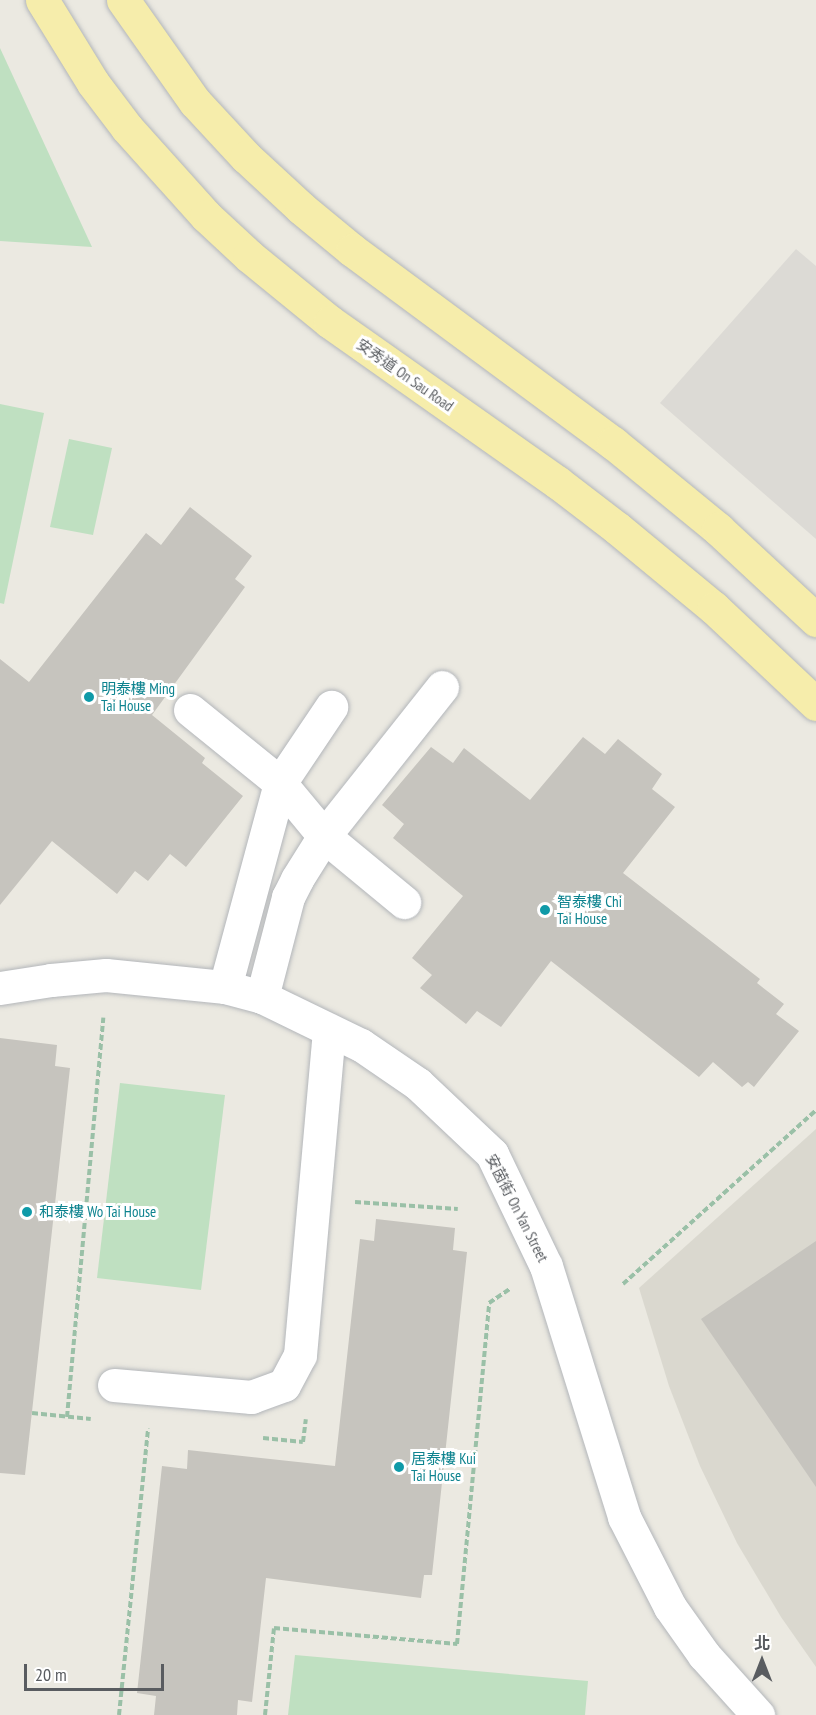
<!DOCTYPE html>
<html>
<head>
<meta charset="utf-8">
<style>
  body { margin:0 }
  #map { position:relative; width:816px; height:1715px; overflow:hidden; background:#ebe9e1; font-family:"PT Sans Narrow","Noto Sans TC",sans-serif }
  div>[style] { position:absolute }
  .industrial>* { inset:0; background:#dcdad5 }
  .education>* { inset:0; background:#dad8cf }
  .green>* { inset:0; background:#bfe0c1 }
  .building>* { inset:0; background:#c6c4be }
  .path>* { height:4px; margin-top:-2px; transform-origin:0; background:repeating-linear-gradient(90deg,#9ac0a7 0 6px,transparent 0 9px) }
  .roads { filter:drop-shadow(0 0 2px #b3b6ba) drop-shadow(0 0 2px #b3b6ba) }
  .minor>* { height:33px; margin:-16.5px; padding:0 16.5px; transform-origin:16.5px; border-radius:16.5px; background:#fff }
  .major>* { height:33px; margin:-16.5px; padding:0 16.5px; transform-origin:16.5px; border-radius:16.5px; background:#f6edab }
  .dots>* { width:16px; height:16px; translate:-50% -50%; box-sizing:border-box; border:3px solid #fff; border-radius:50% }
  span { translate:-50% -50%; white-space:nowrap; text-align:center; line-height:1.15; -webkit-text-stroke:6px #fff; paint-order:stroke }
  .street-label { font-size:15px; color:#595c60 }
  .culture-label { font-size:15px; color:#0d838f }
  .left { translate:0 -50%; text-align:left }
  .north { position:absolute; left:732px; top:1631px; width:60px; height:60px; -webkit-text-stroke:4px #fff; paint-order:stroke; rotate:0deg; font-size:16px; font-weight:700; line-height:24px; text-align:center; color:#595c60 }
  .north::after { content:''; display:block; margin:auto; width:21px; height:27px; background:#595c60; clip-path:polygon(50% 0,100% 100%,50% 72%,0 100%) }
  .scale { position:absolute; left:24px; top:1664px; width:140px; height:27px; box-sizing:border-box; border:3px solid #595c60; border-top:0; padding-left:8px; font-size:18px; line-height:21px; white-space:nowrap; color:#595c60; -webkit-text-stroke:4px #fff; paint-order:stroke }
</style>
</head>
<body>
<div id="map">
  <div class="industrial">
    <div style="clip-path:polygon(796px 249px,816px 266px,816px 539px,660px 403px)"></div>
  </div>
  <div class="education">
    <div style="clip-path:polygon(816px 1129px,816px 1667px,781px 1617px,737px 1543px,700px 1466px,669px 1386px,639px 1288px)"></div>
  </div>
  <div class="green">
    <div style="clip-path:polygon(0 48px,92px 247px,0 241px)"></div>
    <div style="clip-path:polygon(0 404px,44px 413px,4px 604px,0 603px)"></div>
    <div style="clip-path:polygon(69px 439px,112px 448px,93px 535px,50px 527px)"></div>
    <div style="clip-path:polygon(120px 1083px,225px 1095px,201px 1290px,97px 1278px)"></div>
    <div style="clip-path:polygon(295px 1655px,588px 1681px,585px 1715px,288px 1715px)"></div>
  </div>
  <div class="building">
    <div style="clip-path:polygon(190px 507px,252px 556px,235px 579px,245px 587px,152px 715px,205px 758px,202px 763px,243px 796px,186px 867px,170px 854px,148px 881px,135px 871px,117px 894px,52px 841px,0 905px,0 659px,29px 682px,146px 533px,161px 545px)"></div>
    <div style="clip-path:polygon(583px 737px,605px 754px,618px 739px,662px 774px,652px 789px,675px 807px,623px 873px,760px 979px,757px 983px,784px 1004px,776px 1014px,799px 1031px,754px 1087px,748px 1082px,742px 1087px,713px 1062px,699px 1077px,551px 961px,501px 1027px,477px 1011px,466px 1024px,420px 988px,432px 975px,412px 958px,463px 896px,393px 838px,404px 824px,382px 805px,431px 747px,453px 763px,464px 748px,530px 800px)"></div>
    <div style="clip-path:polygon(0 1038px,57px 1045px,55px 1066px,70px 1068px,25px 1475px,0 1473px)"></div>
    <div style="clip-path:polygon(376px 1219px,455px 1228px,453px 1250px,467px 1252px,432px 1575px,424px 1575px,421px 1598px,266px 1578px,252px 1702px,238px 1700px,237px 1715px,154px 1715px,156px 1696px,137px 1693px,162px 1466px,187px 1469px,188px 1450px,335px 1466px,360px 1239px,374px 1241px)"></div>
    <div style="clip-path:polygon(816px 1241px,816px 1487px,701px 1319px)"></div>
  </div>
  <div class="path">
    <div style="left:355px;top:1202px;width:103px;rotate:3.9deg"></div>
    <div style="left:623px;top:1284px;width:260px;rotate:-42deg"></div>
    <div style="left:32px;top:1413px;width:59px;rotate:5.8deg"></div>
    <div style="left:67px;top:1417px;width:401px;rotate:-84.8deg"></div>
    <div style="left:263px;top:1438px;width:40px;rotate:5.7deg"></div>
    <div style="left:303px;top:1442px;width:23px;rotate:-83deg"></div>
    <div style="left:119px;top:1715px;width:288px;rotate:-84.2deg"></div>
    <div style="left:265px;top:1715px;width:87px;rotate:-84.1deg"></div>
    <div style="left:274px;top:1628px;width:184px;rotate:5deg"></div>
    <div style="left:457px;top:1644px;width:342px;rotate:-84.6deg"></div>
    <div style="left:489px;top:1303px;width:25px;rotate:-34deg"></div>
  </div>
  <div class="roads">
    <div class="minor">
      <div style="left:190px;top:710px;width:116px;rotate:39deg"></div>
      <div style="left:280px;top:783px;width:69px;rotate:50.3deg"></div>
      <div style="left:324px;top:836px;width:104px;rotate:39.5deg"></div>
      <div style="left:225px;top:987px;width:211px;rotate:-74.9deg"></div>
      <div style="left:280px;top:783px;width:92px;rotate:-56.1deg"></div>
      <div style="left:0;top:988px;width:52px;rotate:-8.9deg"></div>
      <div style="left:51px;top:980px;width:55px;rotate:-5.2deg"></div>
      <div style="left:106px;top:975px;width:120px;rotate:5.8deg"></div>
      <div style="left:225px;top:987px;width:38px;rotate:15deg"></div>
      <div style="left:262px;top:997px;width:110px;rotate:25.9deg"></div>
      <div style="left:361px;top:1045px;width:69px;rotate:34.4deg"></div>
      <div style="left:418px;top:1084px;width:102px;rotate:43.4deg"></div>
      <div style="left:492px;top:1154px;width:124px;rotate:64.3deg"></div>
      <div style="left:546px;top:1266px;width:263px;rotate:72.7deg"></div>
      <div style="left:624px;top:1517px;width:101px;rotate:62.9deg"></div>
      <div style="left:670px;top:1607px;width:59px;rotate:54.7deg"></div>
      <div style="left:704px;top:1655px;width:81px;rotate:48deg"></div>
      <div style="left:262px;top:997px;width:103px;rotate:-75.4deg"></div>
      <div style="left:288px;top:897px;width:20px;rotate:-63deg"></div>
      <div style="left:297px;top:879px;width:51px;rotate:-57.9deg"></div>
      <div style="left:324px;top:836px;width:190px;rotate:-51.6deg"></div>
      <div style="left:114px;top:1385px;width:138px;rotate:5deg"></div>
      <div style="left:251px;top:1397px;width:35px;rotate:-20deg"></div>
      <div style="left:284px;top:1385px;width:34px;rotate:-62deg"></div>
      <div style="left:300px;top:1355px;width:326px;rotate:-84.9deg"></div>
    </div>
    <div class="major">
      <div style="left:42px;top:0;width:97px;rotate:58.4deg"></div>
      <div style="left:93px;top:83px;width:56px;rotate:52.9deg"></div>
      <div style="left:127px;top:128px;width:118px;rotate:48.1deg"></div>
      <div style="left:206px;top:216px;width:59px;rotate:42.9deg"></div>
      <div style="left:249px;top:256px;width:104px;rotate:39.2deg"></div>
      <div style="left:330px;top:322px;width:278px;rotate:35.2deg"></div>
      <div style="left:557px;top:482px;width:76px;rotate:37.5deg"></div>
      <div style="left:617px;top:528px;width:126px;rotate:39.5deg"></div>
      <div style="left:714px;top:608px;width:140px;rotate:43.3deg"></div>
      <div style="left:123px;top:0;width:125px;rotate:54.8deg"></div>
      <div style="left:195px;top:102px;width:75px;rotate:47.2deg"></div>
      <div style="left:246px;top:157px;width:75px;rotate:42.8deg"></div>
      <div style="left:301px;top:208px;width:66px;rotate:39.5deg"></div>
      <div style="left:352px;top:250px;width:325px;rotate:36.5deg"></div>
      <div style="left:613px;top:443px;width:136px;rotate:39.3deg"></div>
      <div style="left:718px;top:529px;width:134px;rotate:42.9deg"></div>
    </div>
  </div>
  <div class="dots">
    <div style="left:89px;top:697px;background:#0f9aa8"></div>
    <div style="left:545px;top:910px;background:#0f9aa8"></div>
    <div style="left:27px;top:1212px;background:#0f9aa8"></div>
    <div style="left:399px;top:1467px;background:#0f9aa8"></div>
  </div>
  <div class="street-label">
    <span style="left:405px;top:375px;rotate:35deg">安秀道 On Sau Road</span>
    <span style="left:517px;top:1208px;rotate:63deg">安茵街 On Yan Street</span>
  </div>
  <div class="culture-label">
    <span class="left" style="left:101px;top:697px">明泰樓 Ming<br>Tai House</span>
    <span class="left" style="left:557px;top:910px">智泰樓 Chi<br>Tai House</span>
    <span class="left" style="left:39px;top:1212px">和泰樓 Wo Tai House</span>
    <span class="left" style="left:411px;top:1467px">居泰樓 Kui<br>Tai House</span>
  </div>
  <div class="north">北</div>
  <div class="scale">20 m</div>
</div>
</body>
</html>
